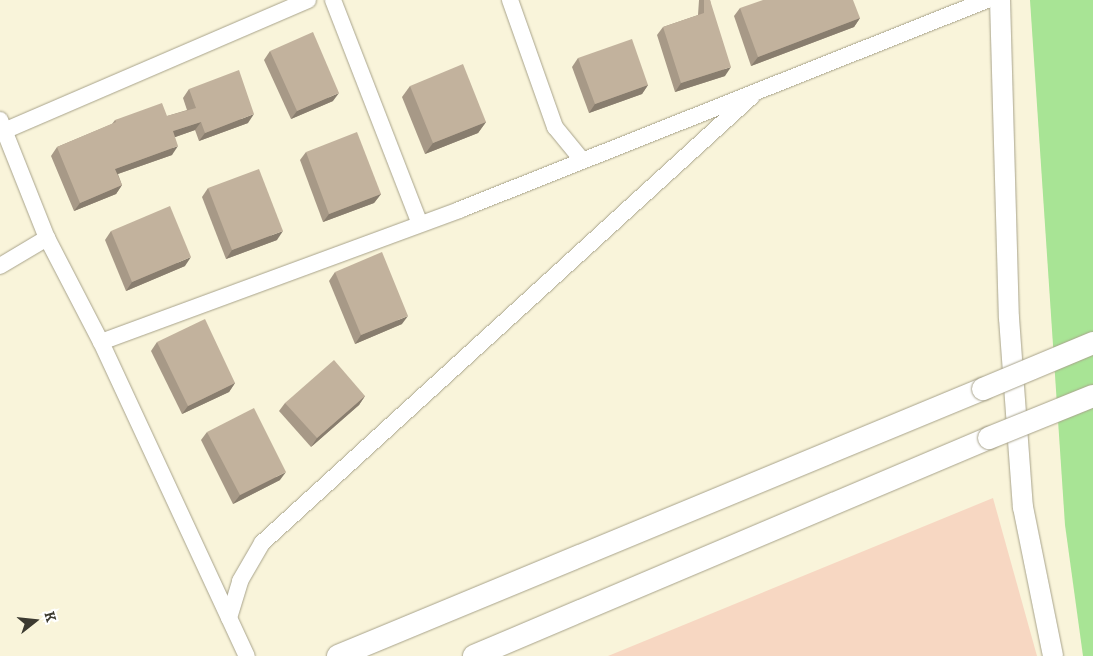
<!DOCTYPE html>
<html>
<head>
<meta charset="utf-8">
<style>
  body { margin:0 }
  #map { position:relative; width:1093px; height:656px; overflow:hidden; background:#f9f4da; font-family:Bitter,serif }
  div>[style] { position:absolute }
  .green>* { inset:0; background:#f7d7c2 }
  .water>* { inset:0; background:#a8e495 }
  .roads { filter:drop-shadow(0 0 1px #a8a38b) drop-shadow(0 0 1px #a8a38b) }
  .minor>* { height:16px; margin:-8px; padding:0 8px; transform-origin:8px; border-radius:8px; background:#fff }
  .tertiary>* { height:20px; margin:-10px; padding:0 10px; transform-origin:10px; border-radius:10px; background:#fff }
  .secondary>* { height:22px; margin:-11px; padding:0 11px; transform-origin:11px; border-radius:11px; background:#fff }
  .bridges { filter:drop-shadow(0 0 1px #a8a38b) drop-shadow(0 0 1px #a8a38b) }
  .secondary-bridge>* { height:22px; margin:-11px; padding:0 11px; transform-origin:11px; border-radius:11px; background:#fff }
  .wall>* { inset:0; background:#a79987 }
  .shaded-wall>* { inset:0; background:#887d6e }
  .building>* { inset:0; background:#c2b29d }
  span { translate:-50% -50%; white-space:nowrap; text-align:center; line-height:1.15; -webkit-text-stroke:4px #fff; paint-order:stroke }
  .north { position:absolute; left:10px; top:596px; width:50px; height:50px; -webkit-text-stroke:4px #fff; paint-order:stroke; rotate:74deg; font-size:14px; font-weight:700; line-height:20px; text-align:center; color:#3c3a30 }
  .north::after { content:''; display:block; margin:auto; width:18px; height:22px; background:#3c3a30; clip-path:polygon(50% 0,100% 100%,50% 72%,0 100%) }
</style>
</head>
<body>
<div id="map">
  <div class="green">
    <div style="clip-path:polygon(993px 498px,1037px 656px,608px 656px)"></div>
  </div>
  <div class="water">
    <div style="clip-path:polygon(1030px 0,1093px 0,1093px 656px,1083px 656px,1065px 525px)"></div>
  </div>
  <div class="roads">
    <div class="minor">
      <div style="left:333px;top:0;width:240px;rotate:68.8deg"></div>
      <div style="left:510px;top:0;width:135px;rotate:70.5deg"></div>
      <div style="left:555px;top:127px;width:43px;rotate:50.7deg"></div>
      <div style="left:0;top:120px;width:127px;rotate:68.3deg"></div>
      <div style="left:47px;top:238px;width:117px;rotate:62.6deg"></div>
      <div style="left:101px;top:342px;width:346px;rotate:65.1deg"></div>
      <div style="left:4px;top:131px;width:331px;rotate:-23.3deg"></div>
      <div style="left:0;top:266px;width:55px;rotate:-30.8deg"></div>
      <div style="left:101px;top:342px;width:382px;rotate:-20.2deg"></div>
      <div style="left:459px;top:210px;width:568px;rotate:-21.69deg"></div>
      <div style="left:229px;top:618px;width:39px;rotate:-73deg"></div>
      <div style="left:240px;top:581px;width:44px;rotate:-59.9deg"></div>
      <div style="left:262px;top:543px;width:663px;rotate:-42.37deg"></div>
    </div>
    <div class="tertiary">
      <div style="left:1000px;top:0;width:318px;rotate:88.4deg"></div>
      <div style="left:1009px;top:318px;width:190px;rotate:85.8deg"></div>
      <div style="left:1023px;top:507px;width:152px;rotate:78.6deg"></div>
    </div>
    <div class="secondary">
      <div style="left:338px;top:656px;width:698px;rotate:-22.49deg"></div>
      <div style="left:474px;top:656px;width:559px;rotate:-22.94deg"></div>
    </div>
  </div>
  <div class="bridges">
    <div class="secondary-bridge">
      <div style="left:983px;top:389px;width:119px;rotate:-22.7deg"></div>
      <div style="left:989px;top:438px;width:112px;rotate:-22deg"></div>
    </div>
  </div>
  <div class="wall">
    <div style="clip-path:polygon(699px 0,710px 0,725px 76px,675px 92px,657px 35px,663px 27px,698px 15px)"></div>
    <div style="clip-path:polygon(740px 8px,860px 18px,854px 27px,751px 66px,734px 16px)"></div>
    <div style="clip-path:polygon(270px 51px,333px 101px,291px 119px,264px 60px)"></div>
    <div style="clip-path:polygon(578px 58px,648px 85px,642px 94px,589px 113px,572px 67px)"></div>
    <div style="clip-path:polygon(410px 86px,486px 122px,478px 133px,425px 154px,402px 97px)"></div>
    <div style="clip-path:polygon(189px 89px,248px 123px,199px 141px,195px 130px,175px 137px,172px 155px,118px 174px,122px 185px,116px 194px,74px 211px,51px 156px,57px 147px,112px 124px,115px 120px,167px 116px,187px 110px,183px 98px)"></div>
    <div style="clip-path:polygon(306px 152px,381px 194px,374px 203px,323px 222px,300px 160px)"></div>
    <div style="clip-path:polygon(208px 188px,277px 240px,226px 259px,202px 197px)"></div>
    <div style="clip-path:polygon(111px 231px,185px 266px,126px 291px,105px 240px)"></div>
    <div style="clip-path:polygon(335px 272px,402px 324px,355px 344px,329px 281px)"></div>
    <div style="clip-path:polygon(157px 342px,235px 383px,229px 392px,182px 414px,151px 351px)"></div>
    <div style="clip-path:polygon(365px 396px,359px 405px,311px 447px,279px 411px,285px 403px)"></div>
    <div style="clip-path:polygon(207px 432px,280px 480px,233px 504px,201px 440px)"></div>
  </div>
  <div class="shaded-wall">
    <div style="clip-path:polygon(860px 18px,854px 27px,751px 66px,758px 57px)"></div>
    <div style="clip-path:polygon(731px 67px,725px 76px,675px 92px,681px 83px)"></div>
    <div style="clip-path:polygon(648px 85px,642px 94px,589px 113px,595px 104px)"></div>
    <div style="clip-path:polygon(339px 93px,333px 101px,291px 119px,297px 111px)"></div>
    <div style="clip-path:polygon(254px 114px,248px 123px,199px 141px,205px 133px)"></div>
    <div style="clip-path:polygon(201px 122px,195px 130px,167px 140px,173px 131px)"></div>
    <div style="clip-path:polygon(486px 122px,478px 133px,425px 154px,433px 143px)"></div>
    <div style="clip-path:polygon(178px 146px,172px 155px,109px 177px,115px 169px)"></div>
    <div style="clip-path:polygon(122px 185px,116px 194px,74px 211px,80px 203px)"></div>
    <div style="clip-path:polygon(381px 194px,374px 203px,323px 222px,329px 214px)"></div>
    <div style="clip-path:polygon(283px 231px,277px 240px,226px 259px,232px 250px)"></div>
    <div style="clip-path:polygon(191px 257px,185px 266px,126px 291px,132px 282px)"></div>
    <div style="clip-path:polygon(408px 316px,402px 324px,355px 344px,361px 335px)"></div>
    <div style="clip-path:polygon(235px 383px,229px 392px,182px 414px,188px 406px)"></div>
    <div style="clip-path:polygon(365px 396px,359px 405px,311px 447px,317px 438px)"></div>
    <div style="clip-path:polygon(286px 472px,280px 480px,233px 504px,240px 495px)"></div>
  </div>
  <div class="building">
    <div style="clip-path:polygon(704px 0,710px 0,731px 67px,681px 83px,663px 27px,704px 13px)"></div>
    <div style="clip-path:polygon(763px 0,853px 0,860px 18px,758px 57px,740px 8px)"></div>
    <div style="clip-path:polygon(313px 32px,339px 93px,297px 111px,270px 51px)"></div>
    <div style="clip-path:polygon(632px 39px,648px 85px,595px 104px,578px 58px)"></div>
    <div style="clip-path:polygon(463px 64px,486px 122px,433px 143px,410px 86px)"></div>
    <div style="clip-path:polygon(239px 70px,254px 114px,205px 133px,201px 122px,173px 131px,178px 146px,115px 169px,122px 185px,80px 203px,57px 147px,116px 122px,115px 120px,162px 103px,167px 116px,196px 108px,189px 89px)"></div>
    <div style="clip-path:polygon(357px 132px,381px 194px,329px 214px,306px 152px)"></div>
    <div style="clip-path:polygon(259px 169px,283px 231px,232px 250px,208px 188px)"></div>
    <div style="clip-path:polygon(170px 206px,191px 257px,132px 282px,111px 231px)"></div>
    <div style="clip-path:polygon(382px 252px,408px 316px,361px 335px,335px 272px)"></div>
    <div style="clip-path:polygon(205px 319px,235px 383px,188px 406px,157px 342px)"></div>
    <div style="clip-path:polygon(334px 360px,365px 396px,317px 438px,285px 403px)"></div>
    <div style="clip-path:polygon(254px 408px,286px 472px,240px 495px,207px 432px)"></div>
  </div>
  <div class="north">K</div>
</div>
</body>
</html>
